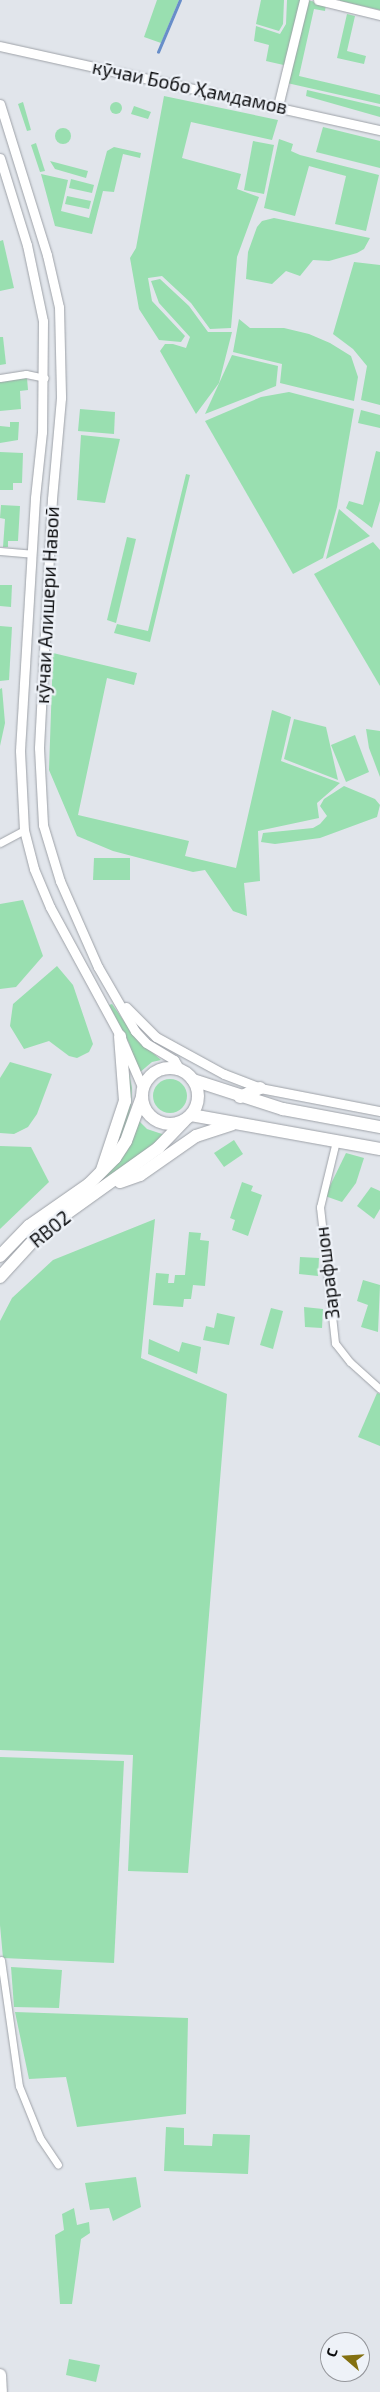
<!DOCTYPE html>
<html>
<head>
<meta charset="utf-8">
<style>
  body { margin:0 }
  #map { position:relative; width:380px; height:2392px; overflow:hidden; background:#e1e5eb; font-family:"Exo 2",sans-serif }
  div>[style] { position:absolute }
  .green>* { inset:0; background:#99dfb0 }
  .round { border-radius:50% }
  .stream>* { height:2.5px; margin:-1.25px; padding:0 1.25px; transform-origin:1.25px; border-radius:1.25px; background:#688ec9 }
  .roads { filter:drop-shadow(0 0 1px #9ea2a8) drop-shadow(0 0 1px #9ea2a8) }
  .minor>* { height:7px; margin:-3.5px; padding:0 3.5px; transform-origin:3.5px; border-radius:3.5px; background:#fff }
  .tertiary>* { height:9px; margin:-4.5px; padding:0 4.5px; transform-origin:4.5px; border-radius:4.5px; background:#fff }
  .trunk>* { height:12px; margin:-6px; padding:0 6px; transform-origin:6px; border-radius:6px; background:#fff }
  .trunk>.ring { margin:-6px; padding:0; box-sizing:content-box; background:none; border:12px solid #fff; border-radius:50% }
  span { translate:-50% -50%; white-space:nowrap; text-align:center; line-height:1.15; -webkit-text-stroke:4.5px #eef2f8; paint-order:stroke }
  .street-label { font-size:19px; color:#0c0d0f }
  .north { position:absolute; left:320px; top:2332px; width:50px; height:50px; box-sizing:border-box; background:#eef2f8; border:1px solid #94969b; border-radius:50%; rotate:289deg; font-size:14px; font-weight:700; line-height:20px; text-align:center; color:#0c0d0f }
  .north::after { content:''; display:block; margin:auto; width:18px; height:22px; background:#837010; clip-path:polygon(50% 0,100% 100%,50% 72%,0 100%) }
</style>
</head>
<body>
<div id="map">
  <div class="green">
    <div style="clip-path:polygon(157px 0,179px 0,161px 43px,144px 37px)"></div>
    <div style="clip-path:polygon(261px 0,284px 0,283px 24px,279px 31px,256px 24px)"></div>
    <div style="clip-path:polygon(287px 0,301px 0,288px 66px,266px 61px,269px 45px,254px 41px,256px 26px,280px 34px,286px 24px)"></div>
    <div style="clip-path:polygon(306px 0,326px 4px,325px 11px,314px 9px,299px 76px,380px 95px,380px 104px,287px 83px)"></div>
    <div style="clip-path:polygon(380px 0,380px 10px,340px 1px,340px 0)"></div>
    <div style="clip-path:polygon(347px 14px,355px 16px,347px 51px,366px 56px,364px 64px,337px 58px)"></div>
    <div style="clip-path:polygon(307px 90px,380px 107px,380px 117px,306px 96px)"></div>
    <div style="clip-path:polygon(164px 96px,278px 120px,272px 140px,191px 122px,182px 158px,241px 174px,237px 189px,259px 197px,237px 257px,231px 328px,210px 329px,191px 303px,162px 276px,148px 278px,152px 301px,185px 336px,181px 342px,159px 340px,139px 309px,130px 258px,136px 248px)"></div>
    <div style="clip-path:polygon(23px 102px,31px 130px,27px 131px,18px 104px)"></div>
    <div class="round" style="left:110px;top:102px;width:12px;height:12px"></div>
    <div style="clip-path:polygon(134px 106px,151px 112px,148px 119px,131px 114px)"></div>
    <div style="clip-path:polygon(323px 127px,380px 141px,380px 168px,316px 152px)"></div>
    <div class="round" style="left:55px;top:128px;width:16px;height:16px"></div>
    <div style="clip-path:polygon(279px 139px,293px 144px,291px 151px,300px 155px,379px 175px,366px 231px,335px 224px,346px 176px,309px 166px,295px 216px,264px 208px)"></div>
    <div style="clip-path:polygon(253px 141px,274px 145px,264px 194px,244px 190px)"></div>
    <div style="clip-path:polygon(36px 143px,45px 171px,40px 172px,31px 145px)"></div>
    <div style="clip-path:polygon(114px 147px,141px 153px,140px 158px,123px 154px,114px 192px,103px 191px,92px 234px,55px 226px,41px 174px,68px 180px,61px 211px,89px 218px,107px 151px)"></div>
    <div style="clip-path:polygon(50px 161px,88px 171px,86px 178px,55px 169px)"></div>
    <div style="clip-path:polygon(71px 179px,94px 185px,92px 193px,69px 188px)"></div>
    <div style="clip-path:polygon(67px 196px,91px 201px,89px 209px,65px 204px)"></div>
    <div style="clip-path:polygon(274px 218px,332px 230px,370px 238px,364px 249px,357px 253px,329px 261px,313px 260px,300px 276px,286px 271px,272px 284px,246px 279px,248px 252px,257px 227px,262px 221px)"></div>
    <div style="clip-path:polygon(3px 240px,14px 288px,0 291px,0 241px)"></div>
    <div style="clip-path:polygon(354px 262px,380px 265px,380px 405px,361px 400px,367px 366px,353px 349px,333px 334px)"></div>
    <div style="clip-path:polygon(160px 279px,189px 306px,208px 332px,232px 332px,219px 383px,196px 414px,160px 351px,165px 344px,173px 344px,186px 348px,190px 337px,159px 303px,151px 281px)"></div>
    <div style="clip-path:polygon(239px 319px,250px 328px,284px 328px,309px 334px,330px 343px,351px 356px,358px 377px,354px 401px,280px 383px,282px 364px,233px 352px)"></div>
    <div style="clip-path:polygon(0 337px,3px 337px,6px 364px,0 365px)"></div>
    <div style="clip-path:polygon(232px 355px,278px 366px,276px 386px,205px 414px)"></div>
    <div style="clip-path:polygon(27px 378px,28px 390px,20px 391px,21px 409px,0 411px,0 380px)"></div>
    <div style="clip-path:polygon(289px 392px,354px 409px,337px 507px,323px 558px,293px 574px,205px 421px,261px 397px)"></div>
    <div style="clip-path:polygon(80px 409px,115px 412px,114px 434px,78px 431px)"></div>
    <div style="clip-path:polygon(361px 410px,380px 415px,380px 428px,358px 423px)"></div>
    <div style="clip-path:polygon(10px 422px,19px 422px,18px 440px,0 443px,0 426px,10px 427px)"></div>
    <div style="clip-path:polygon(81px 435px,120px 439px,105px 503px,77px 500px)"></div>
    <div style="clip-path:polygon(376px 451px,380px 452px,380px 501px,372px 528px,346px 508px,349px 501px,363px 505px)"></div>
    <div style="clip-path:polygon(0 452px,23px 453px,22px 483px,13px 483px,13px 490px,0 490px)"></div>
    <div style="clip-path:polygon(186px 474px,190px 475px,150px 642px,114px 633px,117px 624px,148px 631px)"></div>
    <div style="clip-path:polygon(1px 505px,20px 506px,18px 541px,8px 541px,8px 547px,3px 547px,5px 519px,0 518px)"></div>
    <div style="clip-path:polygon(339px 509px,370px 536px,326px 559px)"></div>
    <div style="clip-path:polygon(127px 537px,136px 539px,116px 623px,107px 620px)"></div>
    <div style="clip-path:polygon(373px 542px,380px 550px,380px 686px,314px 574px)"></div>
    <div style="clip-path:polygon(0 585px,12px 585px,11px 607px,0 606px)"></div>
    <div style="clip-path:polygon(0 626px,12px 627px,9px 680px,0 681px)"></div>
    <div style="clip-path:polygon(53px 653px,137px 673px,134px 685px,107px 678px,78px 815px,189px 841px,185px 856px,236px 868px,272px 710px,291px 717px,281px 761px,340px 783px,317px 803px,319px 818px,258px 831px,260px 881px,244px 883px,247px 916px,233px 911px,205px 870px,193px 872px,113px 851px,77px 836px,49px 770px)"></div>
    <div style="clip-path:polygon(2px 688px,5px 723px,0 746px,0 689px)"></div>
    <div style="clip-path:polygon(294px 719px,326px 727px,338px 780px,284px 759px)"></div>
    <div style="clip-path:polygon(366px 729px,380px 731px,380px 777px,369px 748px)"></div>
    <div style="clip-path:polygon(355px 735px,369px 772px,346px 782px,331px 745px)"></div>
    <div style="clip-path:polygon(344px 786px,375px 799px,380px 805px,377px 817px,320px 838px,275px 844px,261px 842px,263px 833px,313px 828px,320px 824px,327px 816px,320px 806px,324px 799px)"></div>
    <div style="clip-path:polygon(94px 858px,130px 858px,130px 880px,93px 880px)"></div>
    <div style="clip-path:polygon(23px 900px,43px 956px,16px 987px,0 989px,0 904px)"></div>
    <div style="clip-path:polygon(57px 966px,73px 985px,93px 1044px,89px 1052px,77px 1058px,69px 1056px,49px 1041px,24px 1049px,10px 1026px,13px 1004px)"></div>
    <div style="clip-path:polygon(112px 1004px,136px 1038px,161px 1060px,152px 1062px,139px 1073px,129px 1043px,109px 1005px)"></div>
    <div style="clip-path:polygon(10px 1062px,52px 1074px,37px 1114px,28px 1127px,14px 1134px,0 1133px,0 1078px)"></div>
    <div style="clip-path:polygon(128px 1068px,132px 1088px,131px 1106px,123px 1139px,116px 1146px)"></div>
    <div class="round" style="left:153px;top:1079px;width:34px;height:34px"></div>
    <div style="clip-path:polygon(139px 1121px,147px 1129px,168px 1136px,96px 1186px,127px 1151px)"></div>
    <div style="clip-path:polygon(234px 1140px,243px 1154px,224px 1167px,214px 1153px)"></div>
    <div style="clip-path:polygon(0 1146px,31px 1147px,49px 1182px,0 1229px)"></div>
    <div style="clip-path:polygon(346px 1153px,364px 1158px,356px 1183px,342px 1202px,325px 1196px)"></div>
    <div style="clip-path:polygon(242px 1182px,253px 1186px,251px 1191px,262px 1195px,248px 1236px,232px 1230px,235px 1220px,230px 1218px)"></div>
    <div style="clip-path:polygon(371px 1187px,380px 1191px,380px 1209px,374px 1219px,357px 1206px)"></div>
    <div style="clip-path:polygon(155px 1219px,141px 1358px,227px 1394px,188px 1873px,128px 1871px,133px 1755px,0 1750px,0 1321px,12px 1298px,53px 1260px)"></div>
    <div style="clip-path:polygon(189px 1232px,201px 1233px,200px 1240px,209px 1241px,205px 1286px,193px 1285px,191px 1299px,184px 1299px,183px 1307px,153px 1305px,156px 1273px,169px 1274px,168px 1283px,174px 1283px,175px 1275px,185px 1275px)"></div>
    <div style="clip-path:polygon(300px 1257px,319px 1258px,318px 1276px,299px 1274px)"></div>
    <div style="clip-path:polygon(363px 1280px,380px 1285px,378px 1332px,361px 1327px,368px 1305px,357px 1301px)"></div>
    <div style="clip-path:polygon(304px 1307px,323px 1309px,322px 1328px,305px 1327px)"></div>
    <div style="clip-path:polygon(271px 1308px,283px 1311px,273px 1349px,260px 1345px)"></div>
    <div style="clip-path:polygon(217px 1313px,235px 1317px,229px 1345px,203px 1340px,206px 1326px,214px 1328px)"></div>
    <div style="clip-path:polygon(149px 1339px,179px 1352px,182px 1342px,201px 1347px,197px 1374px,148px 1354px)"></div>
    <div style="clip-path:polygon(377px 1393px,380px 1394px,380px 1446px,358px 1437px)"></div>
    <div style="clip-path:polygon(0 1757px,124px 1761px,114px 1963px,3px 1958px,0 1925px)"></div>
    <div style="clip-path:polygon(11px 1967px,62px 1970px,59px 2008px,14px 2007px)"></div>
    <div style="clip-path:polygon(15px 2012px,188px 2018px,186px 2114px,77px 2127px,66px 2077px,29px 2079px)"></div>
    <div style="clip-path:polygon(166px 2127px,184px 2128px,184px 2145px,212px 2146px,213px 2134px,250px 2135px,248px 2174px,164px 2171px)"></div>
    <div style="clip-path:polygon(136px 2177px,141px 2207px,113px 2221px,109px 2208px,90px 2210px,85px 2183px)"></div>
    <div style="clip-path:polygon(74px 2208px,77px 2225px,89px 2222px,90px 2233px,81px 2239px,72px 2304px,60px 2304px,55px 2235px,64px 2230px,62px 2214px)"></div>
    <div style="clip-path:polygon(69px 2359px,100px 2365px,96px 2382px,66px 2375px)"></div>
  </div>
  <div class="stream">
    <div style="left:158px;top:52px;width:56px;rotate:-67.1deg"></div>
  </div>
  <div class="roads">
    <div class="minor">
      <div style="left:0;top:378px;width:26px;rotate:-9deg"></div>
      <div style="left:26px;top:374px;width:19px;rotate:12deg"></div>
      <div style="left:0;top:551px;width:32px;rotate:5deg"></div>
      <div style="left:0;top:843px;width:27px;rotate:-28deg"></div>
      <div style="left:336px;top:1141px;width:68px;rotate:103.6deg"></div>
      <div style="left:320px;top:1207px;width:137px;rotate:83.7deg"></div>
      <div style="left:335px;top:1343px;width:24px;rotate:52deg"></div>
      <div style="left:350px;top:1362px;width:40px;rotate:42deg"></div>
      <div style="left:1px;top:1960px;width:127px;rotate:81.9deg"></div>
      <div style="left:19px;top:2086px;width:56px;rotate:68deg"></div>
      <div style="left:40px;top:2138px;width:32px;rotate:56deg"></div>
    </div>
    <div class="tertiary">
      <div style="left:318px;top:0;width:64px;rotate:13.6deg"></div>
      <div style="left:0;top:46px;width:389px;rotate:12.5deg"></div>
      <div style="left:0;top:104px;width:158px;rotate:72.7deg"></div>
      <div style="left:47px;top:255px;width:53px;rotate:77deg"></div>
      <div style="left:59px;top:307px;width:91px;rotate:88.7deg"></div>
      <div style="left:61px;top:398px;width:101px;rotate:95.1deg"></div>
      <div style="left:52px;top:499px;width:249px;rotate:93deg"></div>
      <div style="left:39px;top:748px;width:77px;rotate:87deg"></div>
      <div style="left:43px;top:825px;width:59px;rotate:73.1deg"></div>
      <div style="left:60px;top:881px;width:94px;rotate:66.2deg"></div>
      <div style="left:98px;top:967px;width:74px;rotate:60deg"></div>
      <div style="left:135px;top:1031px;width:16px;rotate:47deg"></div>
      <div style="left:146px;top:1043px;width:33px;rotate:31deg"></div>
      <div style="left:174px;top:1060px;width:13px;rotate:58deg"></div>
      <div style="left:278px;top:106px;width:109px;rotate:-76.2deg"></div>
      <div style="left:0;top:158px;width:91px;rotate:72.8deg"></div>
      <div style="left:27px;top:245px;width:78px;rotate:78.1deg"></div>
      <div style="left:43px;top:321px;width:111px;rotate:90.5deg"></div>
      <div style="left:42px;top:432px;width:66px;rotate:96.1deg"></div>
      <div style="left:35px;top:498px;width:253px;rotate:93.4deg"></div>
      <div style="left:20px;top:751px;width:79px;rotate:87.1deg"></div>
      <div style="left:24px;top:830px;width:40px;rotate:75.6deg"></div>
      <div style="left:34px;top:869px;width:41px;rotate:67.2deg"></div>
      <div style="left:50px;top:907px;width:147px;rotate:61.5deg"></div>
      <div style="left:120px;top:1036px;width:58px;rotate:66.5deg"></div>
      <div style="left:126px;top:1007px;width:42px;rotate:45deg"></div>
      <div style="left:156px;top:1037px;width:77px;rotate:28.6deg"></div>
      <div style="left:224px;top:1074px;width:39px;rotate:21deg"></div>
      <div style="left:260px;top:1088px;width:122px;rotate:10.9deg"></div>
    </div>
    <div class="trunk">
      <div class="ring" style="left:142px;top:1068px;width:44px;height:44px"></div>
      <div style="left:193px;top:1080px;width:95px;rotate:17.9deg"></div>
      <div style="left:283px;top:1109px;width:99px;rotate:10.5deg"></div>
      <div style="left:240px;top:1097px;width:22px;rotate:-24deg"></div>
      <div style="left:191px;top:1115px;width:192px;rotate:10.2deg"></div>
      <div style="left:102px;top:1170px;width:73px;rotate:-71.6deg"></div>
      <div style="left:125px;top:1101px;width:65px;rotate:-94.4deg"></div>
      <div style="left:120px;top:1182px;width:21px;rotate:-19deg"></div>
      <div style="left:140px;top:1175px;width:68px;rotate:-34.9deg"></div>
      <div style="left:196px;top:1136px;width:38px;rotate:-18deg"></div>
      <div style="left:0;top:1256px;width:42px;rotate:-46deg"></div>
      <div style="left:29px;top:1226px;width:73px;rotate:-35deg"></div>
      <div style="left:89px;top:1184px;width:37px;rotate:-45deg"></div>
      <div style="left:115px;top:1158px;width:20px;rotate:-57deg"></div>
      <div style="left:126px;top:1141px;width:47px;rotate:-70deg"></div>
      <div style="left:0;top:1277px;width:62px;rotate:-47.6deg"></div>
      <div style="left:42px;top:1231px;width:143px;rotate:-35.6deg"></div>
      <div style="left:158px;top:1148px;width:37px;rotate:-46deg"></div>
      <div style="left:0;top:2375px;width:17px;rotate:87deg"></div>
    </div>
  </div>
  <div class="street-label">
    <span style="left:190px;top:87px;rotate:12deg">кӯчаи Бобо Ҳамдамов</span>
    <span style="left:47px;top:605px;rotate:-87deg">кӯчаи Алишери Навоӣ</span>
    <span style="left:50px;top:1229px;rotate:-39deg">RB02</span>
    <span style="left:327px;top:1273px;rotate:-97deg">Зарафшон</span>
  </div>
  <div class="north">С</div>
</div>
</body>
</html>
